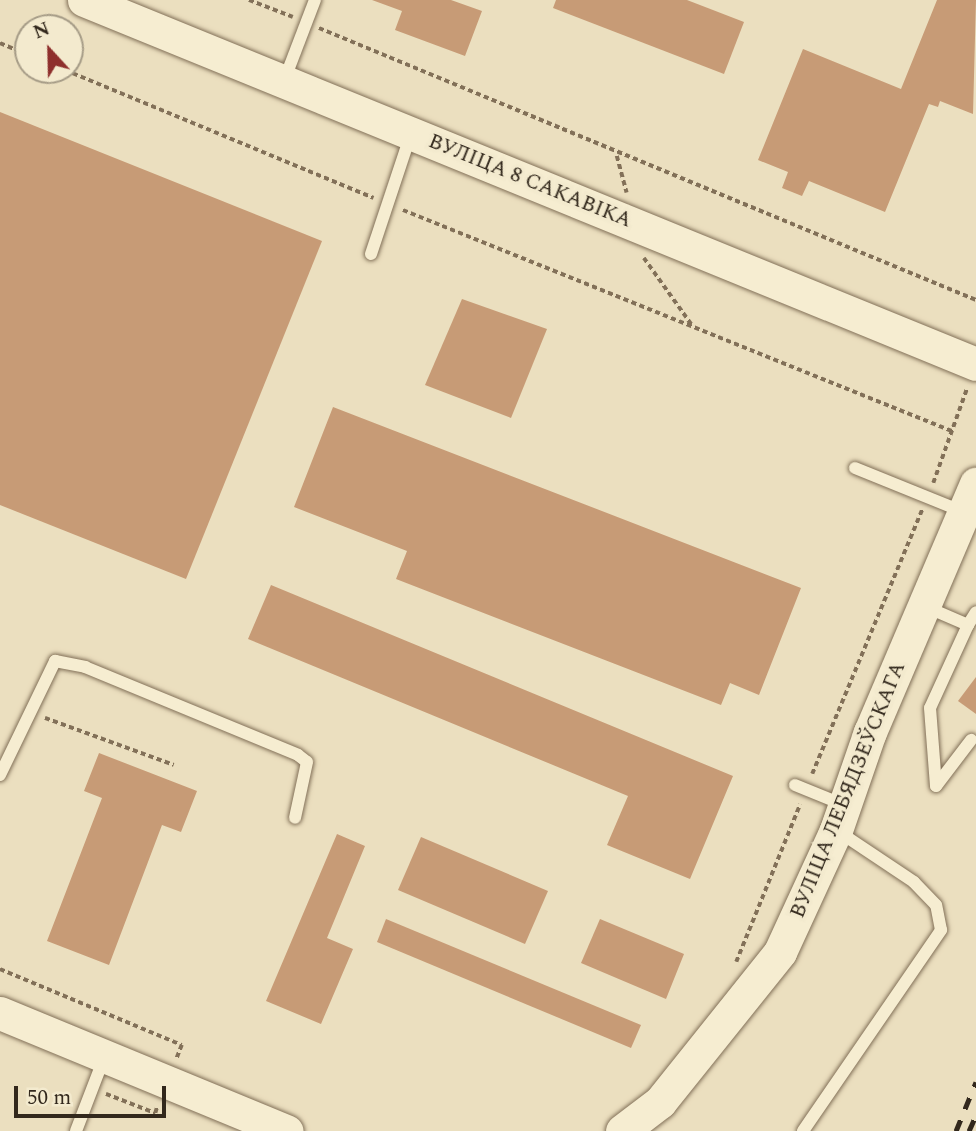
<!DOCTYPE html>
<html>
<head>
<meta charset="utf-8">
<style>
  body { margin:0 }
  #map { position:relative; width:976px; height:1131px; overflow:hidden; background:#ebdfbf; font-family:Spectral,serif }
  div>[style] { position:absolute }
  .building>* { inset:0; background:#c79b76 }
  .path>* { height:3.5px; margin-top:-1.75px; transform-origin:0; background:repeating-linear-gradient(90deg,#827058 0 5px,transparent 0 8.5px) }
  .roads { filter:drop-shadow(0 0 2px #827058) drop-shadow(0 0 2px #827058) }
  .service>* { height:12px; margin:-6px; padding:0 6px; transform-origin:6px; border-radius:6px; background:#f6edd1 }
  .secondary>* { height:33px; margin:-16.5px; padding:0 16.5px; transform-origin:16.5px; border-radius:16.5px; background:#f6edd1 }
  .rail>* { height:5px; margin-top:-2.5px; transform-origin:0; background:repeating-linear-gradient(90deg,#32281c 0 12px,transparent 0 24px) }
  span { translate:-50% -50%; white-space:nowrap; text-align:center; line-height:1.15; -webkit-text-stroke:7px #f3eace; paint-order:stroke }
  .street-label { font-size:21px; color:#32281c }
  .north { position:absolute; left:14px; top:14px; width:70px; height:70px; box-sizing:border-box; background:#f3eace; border:2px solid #a69c87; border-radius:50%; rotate:338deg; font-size:19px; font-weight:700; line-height:28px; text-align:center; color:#32281c }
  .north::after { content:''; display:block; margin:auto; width:24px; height:32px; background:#8e2f2c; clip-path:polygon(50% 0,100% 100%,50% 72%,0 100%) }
  .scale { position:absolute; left:14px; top:1086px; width:152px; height:32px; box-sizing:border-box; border:4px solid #32281c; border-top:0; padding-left:9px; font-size:21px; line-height:24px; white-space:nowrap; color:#32281c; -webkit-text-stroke:5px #f3eace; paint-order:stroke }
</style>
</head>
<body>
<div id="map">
  <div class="building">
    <div style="clip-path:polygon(372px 0,451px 0,482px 11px,465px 56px,395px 30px,402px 11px)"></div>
    <div style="clip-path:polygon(556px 0,687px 0,744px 22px,724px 74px,553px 8px)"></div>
    <div style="clip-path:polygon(937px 0,976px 0,973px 114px,940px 101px,938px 107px,929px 104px,885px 212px,809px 181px,802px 196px,782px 188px,788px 172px,758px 160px,803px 49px,901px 89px)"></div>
    <div style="clip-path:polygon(0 112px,322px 241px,186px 579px,0 505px)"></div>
    <div style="clip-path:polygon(462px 299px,547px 329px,511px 418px,425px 385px)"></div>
    <div style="clip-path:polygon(333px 407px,801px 588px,759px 695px,730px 683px,721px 705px,396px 579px,407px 551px,294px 507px)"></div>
    <div style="clip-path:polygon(271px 585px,733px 776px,690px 879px,607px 845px,628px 796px,248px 639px)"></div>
    <div style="clip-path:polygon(976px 677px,976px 714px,958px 701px)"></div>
    <div style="clip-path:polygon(99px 753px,197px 791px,181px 832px,162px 825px,109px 965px,47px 941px,102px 798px,84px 791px)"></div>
    <div style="clip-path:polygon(337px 834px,365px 846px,327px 938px,353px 949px,321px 1024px,266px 1001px)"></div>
    <div style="clip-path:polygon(421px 837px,548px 891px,525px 944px,398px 890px)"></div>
    <div style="clip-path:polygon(386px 919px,641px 1025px,631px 1048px,377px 942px)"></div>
    <div style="clip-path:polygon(600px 919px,684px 954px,666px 999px,581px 963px)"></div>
  </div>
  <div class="path">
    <div style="left:249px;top:0;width:47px;rotate:21.1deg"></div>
    <div style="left:319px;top:28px;width:711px;rotate:22.49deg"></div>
    <div style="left:0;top:43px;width:30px;rotate:23deg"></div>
    <div style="left:65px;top:70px;width:334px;rotate:22.5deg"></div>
    <div style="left:617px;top:156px;width:38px;rotate:75deg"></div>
    <div style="left:403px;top:210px;width:592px;rotate:21.93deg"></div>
    <div style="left:644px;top:258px;width:82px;rotate:54.4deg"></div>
    <div style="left:933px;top:483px;width:101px;rotate:-70.3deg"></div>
    <div style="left:45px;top:718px;width:137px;rotate:20deg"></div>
    <div style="left:812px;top:774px;width:286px;rotate:-67.4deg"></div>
    <div style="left:736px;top:962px;width:170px;rotate:-67.9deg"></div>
    <div style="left:0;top:969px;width:197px;rotate:22.7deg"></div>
    <div style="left:182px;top:1045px;width:14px;rotate:111deg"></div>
    <div style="left:106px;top:1094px;width:53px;rotate:21.2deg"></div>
    <div style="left:155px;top:1113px;width:6px;rotate:-72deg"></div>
  </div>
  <div class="roads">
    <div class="service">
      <div style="left:284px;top:81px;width:87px;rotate:-69.1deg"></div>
      <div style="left:371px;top:254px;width:126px;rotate:-71.6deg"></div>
      <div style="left:855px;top:468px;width:118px;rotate:22deg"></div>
      <div style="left:924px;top:606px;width:48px;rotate:23.4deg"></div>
      <div style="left:968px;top:625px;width:15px;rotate:-58deg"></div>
      <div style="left:968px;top:625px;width:91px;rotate:114.6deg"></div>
      <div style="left:930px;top:708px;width:78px;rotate:85.6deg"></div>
      <div style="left:936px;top:786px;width:58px;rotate:-52.7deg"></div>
      <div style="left:0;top:775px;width:127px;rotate:-64.2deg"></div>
      <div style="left:55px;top:661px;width:31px;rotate:11deg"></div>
      <div style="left:85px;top:667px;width:230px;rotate:22.4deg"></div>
      <div style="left:298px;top:755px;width:11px;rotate:38deg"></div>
      <div style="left:307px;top:762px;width:57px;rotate:102.1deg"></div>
      <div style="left:795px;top:785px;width:53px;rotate:22.2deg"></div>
      <div style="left:76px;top:1131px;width:78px;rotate:-69deg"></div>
      <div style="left:803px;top:1131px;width:244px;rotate:-55.5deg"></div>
      <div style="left:941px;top:930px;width:25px;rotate:-101deg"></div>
      <div style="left:936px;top:905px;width:32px;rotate:-134deg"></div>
      <div style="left:914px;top:882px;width:94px;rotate:-146.3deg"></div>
    </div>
    <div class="secondary">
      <div style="left:84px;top:0;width:963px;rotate:22.2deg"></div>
      <div style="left:0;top:1013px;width:310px;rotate:22.4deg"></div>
      <div style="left:622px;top:1131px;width:48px;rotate:-37.3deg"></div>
      <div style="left:660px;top:1102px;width:192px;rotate:-51.3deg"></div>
      <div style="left:780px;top:952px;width:134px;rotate:-65.3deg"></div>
      <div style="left:836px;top:830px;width:104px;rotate:-70.9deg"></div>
      <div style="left:870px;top:732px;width:270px;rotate:-66.9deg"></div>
    </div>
  </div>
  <div class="rail">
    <div style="left:956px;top:1131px;width:53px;rotate:-67.8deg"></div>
    <div style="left:969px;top:1131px;width:17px;rotate:-66deg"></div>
  </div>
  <div class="street-label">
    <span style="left:530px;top:181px;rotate:22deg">ВУЛІЦА 8 САКАВІКА</span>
    <span style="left:848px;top:790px;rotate:-68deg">ВУЛІЦА ЛЕБЯДЗЕЎСКАГА</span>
  </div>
  <div class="north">N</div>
  <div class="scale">50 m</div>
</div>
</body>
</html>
